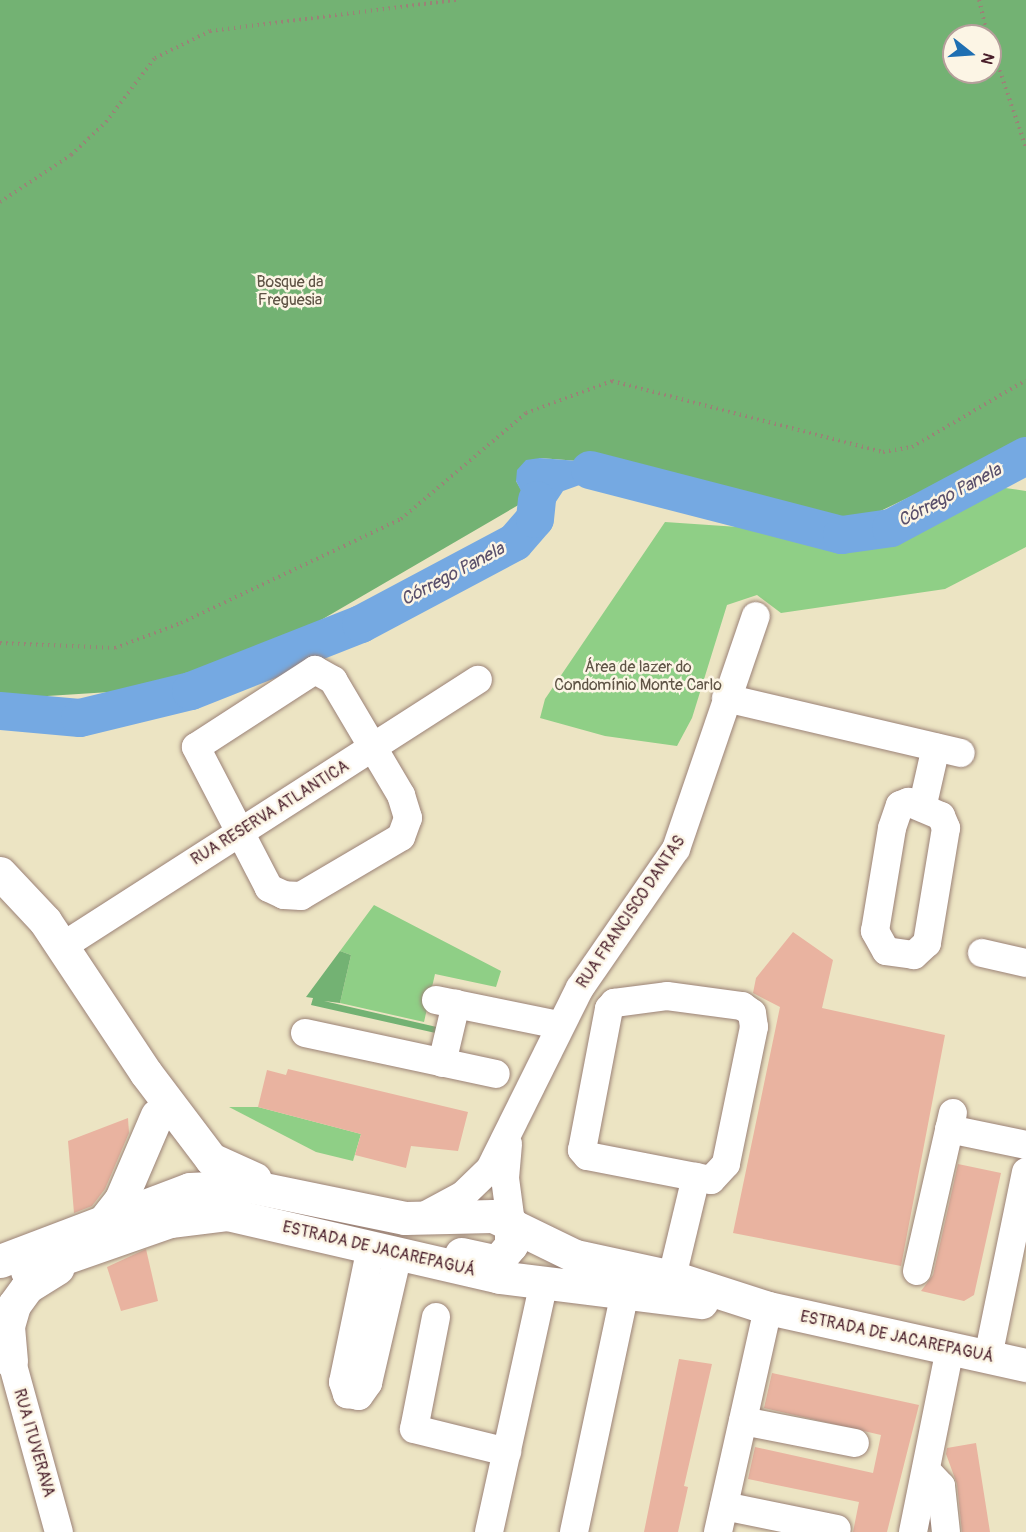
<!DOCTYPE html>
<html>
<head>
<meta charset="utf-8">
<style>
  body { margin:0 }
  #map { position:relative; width:1026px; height:1532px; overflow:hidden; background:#ece4c3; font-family:Pangolin,sans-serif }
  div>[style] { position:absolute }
  .green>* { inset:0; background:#8fcf86 }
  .forest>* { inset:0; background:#73b273 }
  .water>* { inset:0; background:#75a9e2 }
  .river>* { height:38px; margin:-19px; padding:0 19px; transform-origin:19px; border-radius:19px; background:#75a9e2 }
  .building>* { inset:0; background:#e9b3a0 }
  .path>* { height:4px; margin-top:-2px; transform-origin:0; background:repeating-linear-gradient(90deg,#9b8277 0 1.5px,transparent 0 6px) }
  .roads { filter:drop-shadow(0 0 2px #9b8277) drop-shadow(0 0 2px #9b8277) }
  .minor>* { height:28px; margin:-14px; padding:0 14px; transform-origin:14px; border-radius:14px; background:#fff }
  .major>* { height:33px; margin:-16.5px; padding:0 16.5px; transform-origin:16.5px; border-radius:16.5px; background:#fff }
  span { translate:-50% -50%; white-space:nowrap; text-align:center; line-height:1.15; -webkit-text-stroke:5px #fcf5e5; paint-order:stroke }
  .park-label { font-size:16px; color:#5f5446 }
  .street-label { font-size:16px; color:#4a1f2b }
  .water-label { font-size:18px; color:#594f6b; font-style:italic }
  .north { position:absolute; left:942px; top:24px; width:60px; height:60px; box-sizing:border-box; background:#fcf5e5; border:2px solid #b59f9b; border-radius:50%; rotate:107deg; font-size:16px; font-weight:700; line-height:24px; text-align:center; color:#4a1f2b }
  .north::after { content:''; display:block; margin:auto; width:21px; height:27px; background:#1f6fb2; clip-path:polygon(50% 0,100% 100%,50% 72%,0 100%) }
</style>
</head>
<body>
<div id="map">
  <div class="green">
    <div style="clip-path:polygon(998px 487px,1026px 491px,1026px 547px,945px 589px,781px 613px,757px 595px,727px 605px,692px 718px,677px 746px,605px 736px,540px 718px,545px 699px,665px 522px,784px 530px,912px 517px)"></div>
    <div style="clip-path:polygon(374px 905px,501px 971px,496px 987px,435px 974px,424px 1022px,340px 1003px,351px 955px,340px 951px)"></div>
    <div style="clip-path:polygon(229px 1107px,258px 1107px,361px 1134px,353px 1161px,316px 1152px)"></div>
  </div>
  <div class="forest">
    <div style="clip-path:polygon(evenodd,0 0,1026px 0,1026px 441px,868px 517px,803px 522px,630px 465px,540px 458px,516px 481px,527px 500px,297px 634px,157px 689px,0 699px,0 0,954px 36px,990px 36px,990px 72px,954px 72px,954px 36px)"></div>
    <div style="clip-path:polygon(340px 951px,351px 955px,340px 1003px,324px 1001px,441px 1028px,440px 1034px,311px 1005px,313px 998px,306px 997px)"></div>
  </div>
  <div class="water">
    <div style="clip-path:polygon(540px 458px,630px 465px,641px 481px,599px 478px,563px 491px,538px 529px,515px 542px,530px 509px,516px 481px,517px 470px,526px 460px)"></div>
  </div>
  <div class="river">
    <div style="left:590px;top:470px;width:260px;rotate:14.5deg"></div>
    <div style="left:842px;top:535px;width:49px;rotate:-8.1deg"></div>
    <div style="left:891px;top:528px;width:153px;rotate:-28.1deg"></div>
    <div style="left:0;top:711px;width:80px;rotate:5deg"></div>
    <div style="left:80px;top:718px;width:114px;rotate:-13.7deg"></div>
    <div style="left:191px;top:691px;width:183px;rotate:-21.5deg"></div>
    <div style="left:361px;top:624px;width:174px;rotate:-28deg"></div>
    <div style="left:515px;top:542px;width:30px;rotate:-49deg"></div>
    <div style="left:535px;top:519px;width:19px;rotate:-84deg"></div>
  </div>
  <div class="building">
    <div style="clip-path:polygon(793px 932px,833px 960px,822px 1008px,945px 1035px,901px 1266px,733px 1233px,780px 1007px,753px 993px,756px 978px)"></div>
    <div style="clip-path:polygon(288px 1069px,468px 1112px,458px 1151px,411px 1146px,406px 1168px,355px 1155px,361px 1134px,258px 1107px,267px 1070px,286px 1075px)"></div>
    <div style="clip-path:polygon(128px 1118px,129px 1133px,105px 1189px,92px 1206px,74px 1213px,68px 1141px)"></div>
    <div style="clip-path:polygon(958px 1164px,1001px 1173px,974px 1295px,964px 1301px,921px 1291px,933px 1275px)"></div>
    <div style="clip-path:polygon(146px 1249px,158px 1301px,121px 1311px,107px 1267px)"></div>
    <div style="clip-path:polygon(679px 1359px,712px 1364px,684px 1486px,688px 1487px,678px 1532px,644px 1532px)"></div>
    <div style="clip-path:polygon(772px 1373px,919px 1405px,887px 1532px,853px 1532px,859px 1502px,748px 1479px,755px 1447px,873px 1473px,881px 1435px,764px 1408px)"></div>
    <div style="clip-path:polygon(976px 1443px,990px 1532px,962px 1532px,957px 1484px,946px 1454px,947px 1448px)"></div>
  </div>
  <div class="path">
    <div style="left:979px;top:0;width:37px;rotate:76deg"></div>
    <div style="left:990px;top:42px;width:112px;rotate:71.2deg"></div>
    <div style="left:0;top:202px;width:85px;rotate:-33.5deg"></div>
    <div style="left:71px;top:155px;width:48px;rotate:-43.3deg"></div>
    <div style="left:106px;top:122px;width:81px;rotate:-52.6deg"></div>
    <div style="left:155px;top:58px;width:61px;rotate:-26.1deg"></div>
    <div style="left:210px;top:31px;width:249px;rotate:-7.2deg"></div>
    <div style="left:0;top:643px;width:115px;rotate:2.5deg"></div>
    <div style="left:115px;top:648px;width:71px;rotate:-20.7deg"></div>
    <div style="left:181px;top:623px;width:243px;rotate:-25.3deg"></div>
    <div style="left:401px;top:519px;width:164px;rotate:-40.3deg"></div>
    <div style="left:526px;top:413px;width:92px;rotate:-20.4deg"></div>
    <div style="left:612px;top:381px;width:280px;rotate:14.7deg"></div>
    <div style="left:883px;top:452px;width:29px;rotate:-10deg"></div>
    <div style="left:912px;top:447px;width:132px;rotate:-30.4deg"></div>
  </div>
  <div class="roads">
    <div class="minor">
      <div style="left:315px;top:670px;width:21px;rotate:29deg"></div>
      <div style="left:333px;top:680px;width:134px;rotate:59.4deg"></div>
      <div style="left:401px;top:795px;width:24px;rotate:73deg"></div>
      <div style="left:408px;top:818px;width:20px;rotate:110deg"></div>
      <div style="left:401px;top:837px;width:116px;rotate:149.5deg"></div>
      <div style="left:301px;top:896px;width:17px;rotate:-177deg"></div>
      <div style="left:284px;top:895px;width:17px;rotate:-155deg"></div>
      <div style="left:269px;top:888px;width:159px;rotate:-117.4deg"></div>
      <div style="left:196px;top:747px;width:142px;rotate:-32.9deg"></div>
      <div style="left:726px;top:698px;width:241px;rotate:13.2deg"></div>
      <div style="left:908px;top:802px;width:36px;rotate:23deg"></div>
      <div style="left:941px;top:816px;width:13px;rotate:67deg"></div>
      <div style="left:946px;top:828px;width:117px;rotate:99.4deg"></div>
      <div style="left:927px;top:943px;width:18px;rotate:137deg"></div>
      <div style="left:914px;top:955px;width:28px;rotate:-172deg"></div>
      <div style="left:886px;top:951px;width:23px;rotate:-119deg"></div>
      <div style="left:875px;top:931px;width:104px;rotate:-80.6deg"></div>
      <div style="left:892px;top:828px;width:24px;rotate:-71deg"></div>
      <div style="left:900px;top:805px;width:9px;rotate:-21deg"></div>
      <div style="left:923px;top:804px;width:58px;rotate:-77.2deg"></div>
      <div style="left:63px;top:946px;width:493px;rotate:-32.7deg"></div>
      <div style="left:982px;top:953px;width:45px;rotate:12.8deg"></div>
      <div style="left:667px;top:996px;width:76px;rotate:7.6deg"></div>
      <div style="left:742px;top:1006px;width:12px;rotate:35deg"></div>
      <div style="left:752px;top:1013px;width:14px;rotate:82deg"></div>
      <div style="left:754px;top:1027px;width:140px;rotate:101.6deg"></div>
      <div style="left:726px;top:1164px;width:22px;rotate:133deg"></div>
      <div style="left:711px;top:1180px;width:126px;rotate:-169deg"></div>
      <div style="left:587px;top:1156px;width:8px;rotate:-130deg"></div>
      <div style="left:582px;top:1150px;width:144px;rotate:-79.2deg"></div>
      <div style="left:609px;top:1009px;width:8px;rotate:-50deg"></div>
      <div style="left:614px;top:1003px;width:53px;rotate:-7.5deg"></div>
      <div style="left:436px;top:1000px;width:126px;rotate:11.5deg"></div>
      <div style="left:305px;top:1033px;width:195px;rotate:12.1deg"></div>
      <div style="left:442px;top:1063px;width:61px;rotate:-76.7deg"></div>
      <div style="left:949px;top:1129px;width:79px;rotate:11.7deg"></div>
      <div style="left:508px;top:1144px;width:34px;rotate:95deg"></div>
      <div style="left:505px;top:1178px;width:45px;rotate:82.4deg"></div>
      <div style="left:422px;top:1217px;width:47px;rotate:-28.2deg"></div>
      <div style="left:463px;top:1195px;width:37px;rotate:-44deg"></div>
      <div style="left:490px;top:1169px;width:202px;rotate:-63.6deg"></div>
      <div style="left:580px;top:988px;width:169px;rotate:-55.4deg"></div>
      <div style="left:676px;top:849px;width:246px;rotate:-71.1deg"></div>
      <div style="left:371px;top:1247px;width:138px;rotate:101.7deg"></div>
      <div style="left:343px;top:1382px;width:13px;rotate:72deg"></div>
      <div style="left:347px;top:1394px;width:12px;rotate:9deg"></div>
      <div style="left:359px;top:1396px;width:16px;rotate:-55deg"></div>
      <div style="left:368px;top:1383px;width:132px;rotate:-76.9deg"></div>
      <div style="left:917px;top:1271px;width:162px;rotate:-77.2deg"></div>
      <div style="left:672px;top:1277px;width:103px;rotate:-76.5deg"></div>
      <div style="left:436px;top:1317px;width:114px;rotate:101.1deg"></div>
      <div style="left:414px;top:1429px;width:96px;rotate:13.9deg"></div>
      <div style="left:6px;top:1340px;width:199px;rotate:74.6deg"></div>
      <div style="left:988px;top:1357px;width:189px;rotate:-78.4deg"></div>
      <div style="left:743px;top:1421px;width:114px;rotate:11.1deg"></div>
      <div style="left:926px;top:1470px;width:22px;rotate:47deg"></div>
      <div style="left:941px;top:1486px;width:46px;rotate:83.8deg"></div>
      <div style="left:724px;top:1506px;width:115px;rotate:11.5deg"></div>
      <div style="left:489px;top:1532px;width:256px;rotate:-77.6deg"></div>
      <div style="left:574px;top:1532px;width:244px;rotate:-78deg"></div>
      <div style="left:718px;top:1532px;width:230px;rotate:-77.4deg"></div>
      <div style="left:913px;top:1532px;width:187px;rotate:-78.6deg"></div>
    </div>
    <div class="major">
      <div style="left:0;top:873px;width:66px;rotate:46.8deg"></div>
      <div style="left:45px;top:921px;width:182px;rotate:56.4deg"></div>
      <div style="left:146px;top:1073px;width:108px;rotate:52.9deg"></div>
      <div style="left:211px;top:1159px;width:48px;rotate:24.4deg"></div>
      <div style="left:104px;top:1221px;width:28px;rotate:-52deg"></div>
      <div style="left:121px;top:1199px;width:91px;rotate:-66.8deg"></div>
      <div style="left:461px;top:1254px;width:33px;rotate:12deg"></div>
      <div style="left:493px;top:1261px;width:9px;rotate:-27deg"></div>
      <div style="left:501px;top:1257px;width:16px;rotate:-50deg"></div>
      <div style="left:511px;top:1245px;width:22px;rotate:-90deg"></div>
      <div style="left:0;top:1261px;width:203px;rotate:-20.8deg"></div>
      <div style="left:190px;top:1189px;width:59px;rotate:-2.9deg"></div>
      <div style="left:249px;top:1186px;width:159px;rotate:11.6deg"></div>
      <div style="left:405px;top:1218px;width:88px;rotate:-1.3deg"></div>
      <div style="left:493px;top:1216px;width:91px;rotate:26deg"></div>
      <div style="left:575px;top:1256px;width:99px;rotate:12.2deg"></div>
      <div style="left:672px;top:1277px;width:101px;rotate:17.9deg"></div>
      <div style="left:768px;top:1308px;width:264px;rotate:12.5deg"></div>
      <div style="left:27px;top:1271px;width:151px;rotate:-19.3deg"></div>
      <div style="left:170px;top:1221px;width:57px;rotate:-7deg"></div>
      <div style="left:227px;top:1214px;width:279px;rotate:13deg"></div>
      <div style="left:499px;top:1277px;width:204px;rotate:7.1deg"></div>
      <div style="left:11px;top:1361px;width:35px;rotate:-95deg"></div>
      <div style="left:8px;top:1326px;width:22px;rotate:-74deg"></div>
      <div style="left:14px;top:1305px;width:22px;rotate:-54deg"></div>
      <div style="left:27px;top:1287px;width:36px;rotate:-32deg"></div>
    </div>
  </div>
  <div class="park-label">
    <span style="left:290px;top:291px">Bosque da<br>Freguesia</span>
    <span style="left:638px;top:676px">Área de lazer do<br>Condomínio Monte Carlo</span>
  </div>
  <div class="street-label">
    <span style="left:270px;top:813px;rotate:-32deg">RUA RESERVA ATLANTICA</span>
    <span style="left:631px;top:912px;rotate:-56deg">RUA FRANCISCO DANTAS</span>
    <span style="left:379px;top:1249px;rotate:13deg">ESTRADA DE JACAREPAGUÁ</span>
    <span style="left:897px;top:1337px;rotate:12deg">ESTRADA DE JACAREPAGUÁ</span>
    <span style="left:34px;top:1443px;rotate:74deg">RUA ITUVERAVA</span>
  </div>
  <div class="water-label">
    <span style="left:950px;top:496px;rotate:-28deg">Córrego Panela</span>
    <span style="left:453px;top:575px;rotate:-28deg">Córrego Panela</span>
  </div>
  <div class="north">N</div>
</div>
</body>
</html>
